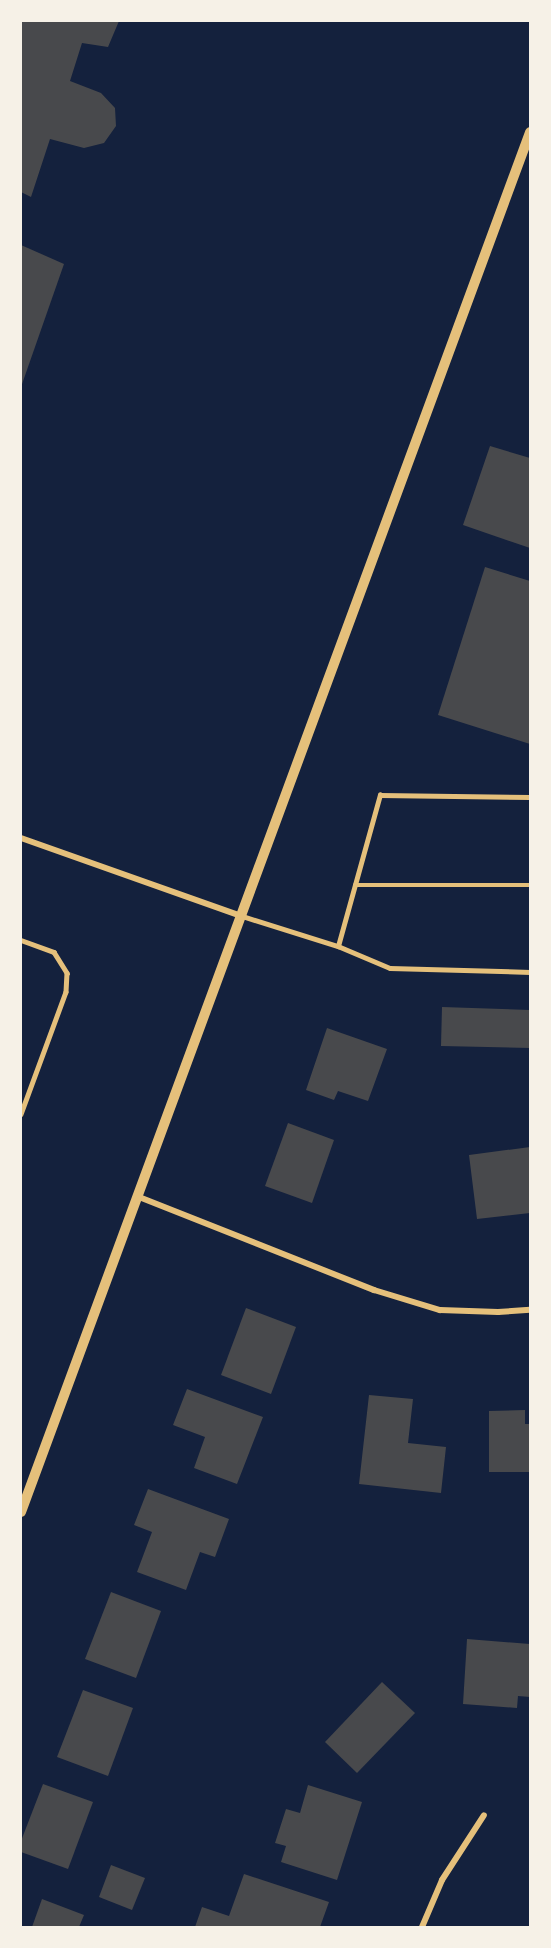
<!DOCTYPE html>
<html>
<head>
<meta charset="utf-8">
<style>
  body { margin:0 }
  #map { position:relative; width:551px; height:1948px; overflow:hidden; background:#14213d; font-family:Commissioner,sans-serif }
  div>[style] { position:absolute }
  .building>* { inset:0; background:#48494c }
  .service>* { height:4.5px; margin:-2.25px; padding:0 2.25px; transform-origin:2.25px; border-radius:2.25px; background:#e5c07b }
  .minor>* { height:6px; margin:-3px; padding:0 3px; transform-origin:3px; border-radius:3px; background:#e5c07b }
  .tertiary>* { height:10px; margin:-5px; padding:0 5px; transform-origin:5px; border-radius:5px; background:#e5c07b }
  span { translate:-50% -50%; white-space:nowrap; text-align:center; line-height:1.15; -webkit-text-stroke:6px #f6f1e7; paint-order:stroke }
  .frame { position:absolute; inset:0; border:22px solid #f6f1e7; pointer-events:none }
</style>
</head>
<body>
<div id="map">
  <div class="building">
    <div style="clip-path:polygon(21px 21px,119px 21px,108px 47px,82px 43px,70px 81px,101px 93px,115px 108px,116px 126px,104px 143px,84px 148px,50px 139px,31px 197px,21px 192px)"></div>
    <div style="clip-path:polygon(21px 245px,64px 264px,21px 387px)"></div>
    <div style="clip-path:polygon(490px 446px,530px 458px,530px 548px,463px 525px)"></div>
    <div style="clip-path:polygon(485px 567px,530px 581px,530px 744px,438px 715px)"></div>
    <div style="clip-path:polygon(442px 1007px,530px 1010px,530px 1048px,441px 1046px)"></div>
    <div style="clip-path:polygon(327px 1028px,387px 1049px,368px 1101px,338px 1091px,334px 1100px,306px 1090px)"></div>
    <div style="clip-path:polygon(288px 1123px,334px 1140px,312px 1203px,265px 1186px)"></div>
    <div style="clip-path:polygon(530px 1147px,530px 1213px,477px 1219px,469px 1155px)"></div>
    <div style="clip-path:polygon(246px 1308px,296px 1327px,271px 1394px,221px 1375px)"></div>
    <div style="clip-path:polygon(187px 1389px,263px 1417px,237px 1484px,194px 1468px,205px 1437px,173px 1425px)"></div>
    <div style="clip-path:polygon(369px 1395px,413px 1399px,408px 1443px,446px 1447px,441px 1493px,359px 1484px)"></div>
    <div style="clip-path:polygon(525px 1410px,525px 1424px,530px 1424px,530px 1472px,489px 1472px,489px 1411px)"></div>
    <div style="clip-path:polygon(148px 1489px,229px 1519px,215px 1557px,200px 1552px,186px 1590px,137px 1572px,152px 1532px,134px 1525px)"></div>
    <div style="clip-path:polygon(111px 1592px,161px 1611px,136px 1678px,85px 1659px)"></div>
    <div style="clip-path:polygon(467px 1639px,530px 1644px,530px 1697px,518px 1696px,517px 1708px,463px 1704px)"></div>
    <div style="clip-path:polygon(382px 1682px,415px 1713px,357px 1773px,325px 1742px)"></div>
    <div style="clip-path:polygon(83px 1690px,133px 1708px,108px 1776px,57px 1757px)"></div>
    <div style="clip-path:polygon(43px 1784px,93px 1802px,68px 1869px,21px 1852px,21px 1841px)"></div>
    <div style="clip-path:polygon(308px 1785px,362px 1802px,337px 1880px,281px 1862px,286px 1846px,275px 1843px,286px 1809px,300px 1813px)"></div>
    <div style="clip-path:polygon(111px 1865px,145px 1878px,132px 1910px,99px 1897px)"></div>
    <div style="clip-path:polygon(244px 1874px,329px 1902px,320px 1927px,195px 1927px,202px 1907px,229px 1916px)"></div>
    <div style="clip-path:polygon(42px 1899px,84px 1915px,79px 1927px,32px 1927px)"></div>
  </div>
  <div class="service">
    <div style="left:355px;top:885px;width:175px"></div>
    <div style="left:242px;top:916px;width:101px;rotate:17.4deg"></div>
    <div style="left:338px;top:946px;width:56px;rotate:22.9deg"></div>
    <div style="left:390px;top:968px;width:140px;rotate:1.6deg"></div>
    <div style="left:21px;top:940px;width:35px;rotate:20deg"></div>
    <div style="left:54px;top:952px;width:25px;rotate:58deg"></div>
    <div style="left:67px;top:973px;width:19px;rotate:93deg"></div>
    <div style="left:66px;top:992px;width:130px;rotate:110.2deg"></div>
    <div style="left:338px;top:946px;width:157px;rotate:-74.5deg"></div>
    <div style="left:380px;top:795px;width:150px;rotate:0.8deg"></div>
  </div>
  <div class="minor">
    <div style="left:21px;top:838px;width:231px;rotate:19.5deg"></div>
    <div style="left:139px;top:1197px;width:253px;rotate:21.6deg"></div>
    <div style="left:374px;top:1290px;width:69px;rotate:16.9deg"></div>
    <div style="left:440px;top:1310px;width:58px;rotate:2deg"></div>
    <div style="left:498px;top:1312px;width:32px;rotate:-4deg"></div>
    <div style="left:422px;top:1927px;width:51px;rotate:-66.9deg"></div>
    <div style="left:442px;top:1880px;width:77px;rotate:-57.1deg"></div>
  </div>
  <div class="tertiary">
    <div style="left:21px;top:1512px;width:1471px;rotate:-69.75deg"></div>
  </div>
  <div class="frame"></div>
</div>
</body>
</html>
